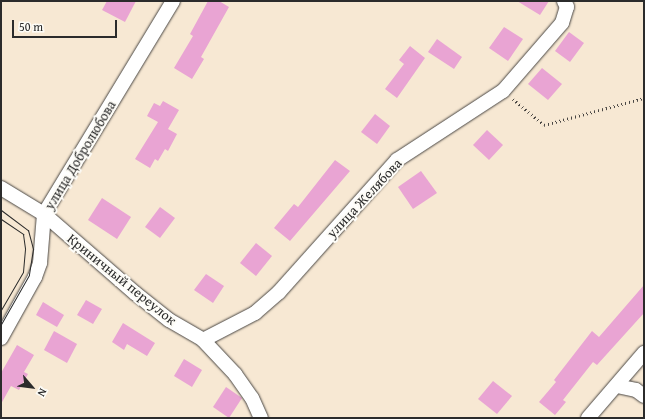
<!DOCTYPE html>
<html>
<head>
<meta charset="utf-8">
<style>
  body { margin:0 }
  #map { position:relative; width:645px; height:419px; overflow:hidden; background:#f7e8d3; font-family:"Gentium Book Plus",serif }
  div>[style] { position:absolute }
  .building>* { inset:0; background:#e9a4d3 }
  .path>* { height:2.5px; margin-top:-1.25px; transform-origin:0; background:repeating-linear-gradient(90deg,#4a4744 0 1px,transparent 0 4px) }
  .roads { filter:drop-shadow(0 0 1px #4a4744) drop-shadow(0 0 1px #4a4744) }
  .minor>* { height:14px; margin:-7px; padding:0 7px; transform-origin:7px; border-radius:7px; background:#fff }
  .tram>* { height:1px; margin:-0.5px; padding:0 0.5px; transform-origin:0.5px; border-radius:0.5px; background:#2b2b2b }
  span { translate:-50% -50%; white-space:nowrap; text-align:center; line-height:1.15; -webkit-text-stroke:4px #fdfcf7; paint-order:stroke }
  .street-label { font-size:14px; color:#2b2b2b }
  .frame { position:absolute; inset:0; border:2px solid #2b2b2b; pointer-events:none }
  .north { position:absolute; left:12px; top:367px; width:40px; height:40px; -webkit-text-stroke:3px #fdfcf7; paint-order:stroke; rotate:118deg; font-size:11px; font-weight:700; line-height:16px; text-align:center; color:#2b2b2b }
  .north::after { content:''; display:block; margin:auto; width:14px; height:18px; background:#2b2b2b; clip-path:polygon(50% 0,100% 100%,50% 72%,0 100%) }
  .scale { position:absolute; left:12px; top:20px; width:105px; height:18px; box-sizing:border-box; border:2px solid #2b2b2b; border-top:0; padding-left:5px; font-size:12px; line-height:14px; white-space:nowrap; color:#2b2b2b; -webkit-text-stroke:3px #fdfcf7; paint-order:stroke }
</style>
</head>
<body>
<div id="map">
  <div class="building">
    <div style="clip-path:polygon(107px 1px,136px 1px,125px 22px,102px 10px)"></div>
    <div style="clip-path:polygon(208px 1px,219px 1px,229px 7px,201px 57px,204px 59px,192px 79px,174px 68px,193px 36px,190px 34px)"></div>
    <div style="clip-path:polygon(517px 1px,549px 1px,540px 15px)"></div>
    <div style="clip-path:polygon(504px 27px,523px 39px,508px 61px,489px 48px)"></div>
    <div style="clip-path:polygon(569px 32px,584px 43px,570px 62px,555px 51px)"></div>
    <div style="clip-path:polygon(437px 39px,462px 57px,454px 69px,428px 52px)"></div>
    <div style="clip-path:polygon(410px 46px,425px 58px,397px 98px,385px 89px,404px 64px,399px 60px)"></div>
    <div style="clip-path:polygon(542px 68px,562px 84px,548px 100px,528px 84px)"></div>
    <div style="clip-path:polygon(163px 101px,179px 110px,168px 129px,177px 134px,168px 151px,165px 149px,158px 161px,155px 159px,150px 168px,135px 159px,158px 122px,147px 116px,154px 103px,160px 106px)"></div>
    <div style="clip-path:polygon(375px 114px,390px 126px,377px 144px,361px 132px)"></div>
    <div style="clip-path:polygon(487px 130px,503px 145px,489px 160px,473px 145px)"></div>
    <div style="clip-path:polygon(335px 160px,350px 171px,290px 241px,274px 228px,294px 204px,298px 207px)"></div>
    <div style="clip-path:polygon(421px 171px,437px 193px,413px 209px,398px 187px)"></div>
    <div style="clip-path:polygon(102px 198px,131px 217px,117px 239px,88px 220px)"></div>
    <div style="clip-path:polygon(160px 207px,175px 218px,160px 238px,145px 227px)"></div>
    <div style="clip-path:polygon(256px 243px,272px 256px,256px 276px,240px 263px)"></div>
    <div style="clip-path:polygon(206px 274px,224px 286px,213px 303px,194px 290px)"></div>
    <div style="clip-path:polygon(644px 285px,644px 313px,597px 365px,593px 362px,563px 400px,566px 402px,555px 415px,539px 402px,556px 382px,554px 380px,592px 331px,599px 337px)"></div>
    <div style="clip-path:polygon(86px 300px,102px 309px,93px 324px,77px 315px)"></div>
    <div style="clip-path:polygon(43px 302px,64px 315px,57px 327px,36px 315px)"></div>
    <div style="clip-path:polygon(123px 323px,155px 343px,147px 356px,127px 344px,124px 350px,112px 342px)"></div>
    <div style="clip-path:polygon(54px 331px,77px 344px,67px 363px,44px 350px)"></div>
    <div style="clip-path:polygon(17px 345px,34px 355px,24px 372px,28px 374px,19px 390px,11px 386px,1px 404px,1px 373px)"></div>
    <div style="clip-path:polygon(184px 359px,202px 370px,192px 387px,174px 376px)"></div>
    <div style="clip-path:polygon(493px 381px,512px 396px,497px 414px,478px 399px)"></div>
    <div style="clip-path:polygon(226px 387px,242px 398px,229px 418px,213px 407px)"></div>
  </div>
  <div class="path">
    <div style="left:513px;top:99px;width:40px;rotate:40deg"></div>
    <div style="left:544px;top:125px;width:104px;rotate:-15.1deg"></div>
  </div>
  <div class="roads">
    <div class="minor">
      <div style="left:1px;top:188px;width:50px;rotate:31.2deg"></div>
      <div style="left:44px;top:214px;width:121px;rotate:41deg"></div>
      <div style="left:135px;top:293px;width:43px;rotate:38.5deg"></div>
      <div style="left:169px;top:320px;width:39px;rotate:30deg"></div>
      <div style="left:203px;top:340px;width:47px;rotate:46.7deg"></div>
      <div style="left:235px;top:374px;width:29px;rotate:55deg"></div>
      <div style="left:252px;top:398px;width:22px;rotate:66deg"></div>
      <div style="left:1px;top:338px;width:70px;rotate:-60.9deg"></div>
      <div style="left:35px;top:277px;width:15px;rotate:-70deg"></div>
      <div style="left:40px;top:263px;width:49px;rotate:-85.3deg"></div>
      <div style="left:44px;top:214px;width:249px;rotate:-58.8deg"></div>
      <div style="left:203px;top:340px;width:59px;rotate:-27.4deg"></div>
      <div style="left:255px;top:313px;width:32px;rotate:-41deg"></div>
      <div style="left:279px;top:292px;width:177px;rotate:-48.2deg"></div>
      <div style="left:397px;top:160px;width:126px;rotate:-33.1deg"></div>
      <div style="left:503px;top:91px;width:90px;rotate:-49.1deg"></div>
      <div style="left:562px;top:23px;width:17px;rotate:-73deg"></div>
      <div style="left:567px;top:7px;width:7px;rotate:-117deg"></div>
      <div style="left:617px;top:386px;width:19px;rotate:12deg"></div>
      <div style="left:636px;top:390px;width:10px;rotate:37deg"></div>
      <div style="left:588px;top:418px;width:86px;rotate:-49.3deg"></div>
    </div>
  </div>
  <div class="tram">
    <div style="left:1px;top:210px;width:34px;rotate:37deg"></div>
    <div style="left:28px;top:230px;width:20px;rotate:75deg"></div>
    <div style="left:33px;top:249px;width:26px;rotate:99deg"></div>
    <div style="left:29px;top:275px;width:56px;rotate:119.7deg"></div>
    <div style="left:1px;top:219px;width:27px;rotate:34deg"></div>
    <div style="left:23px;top:234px;width:15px;rotate:82deg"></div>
    <div style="left:25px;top:249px;width:23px;rotate:95deg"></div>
    <div style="left:23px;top:272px;width:44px;rotate:120.1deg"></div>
  </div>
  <div class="street-label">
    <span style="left:80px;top:155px;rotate:-59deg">улица Добролюбова</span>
    <span style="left:364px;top:198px;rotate:-47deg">улица Желябова</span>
    <span style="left:122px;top:279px;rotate:39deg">Криничный переулок</span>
  </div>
  <div class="frame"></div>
  <div class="north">N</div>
  <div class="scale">50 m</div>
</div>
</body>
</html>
